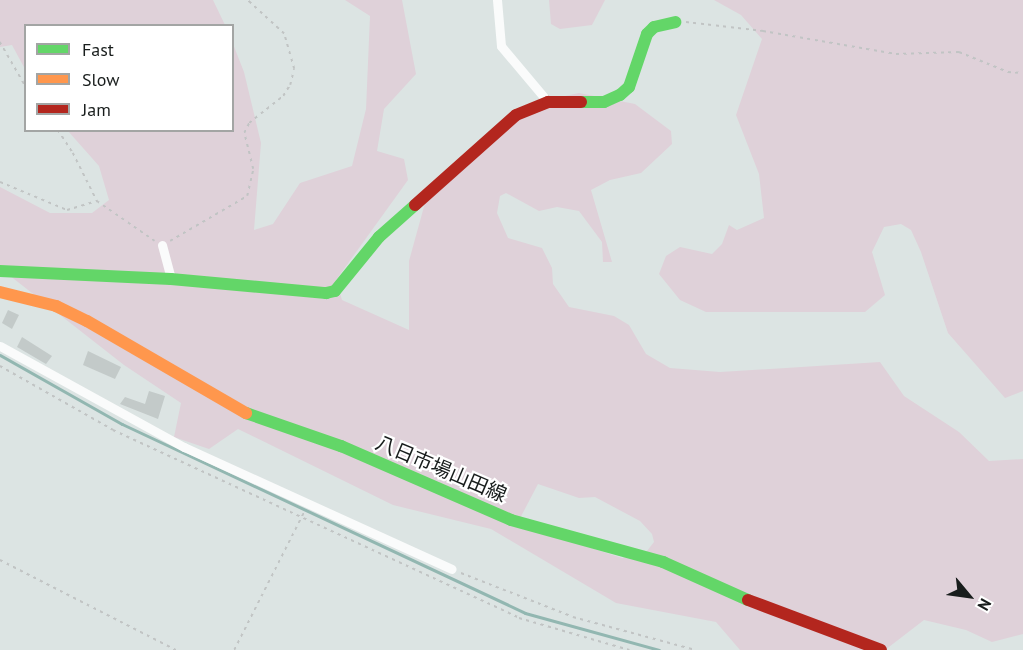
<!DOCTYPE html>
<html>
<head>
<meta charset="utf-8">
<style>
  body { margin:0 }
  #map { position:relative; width:1023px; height:650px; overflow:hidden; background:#dce4e3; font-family:"PT Sans","Noto Sans JP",sans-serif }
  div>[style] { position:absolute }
  .green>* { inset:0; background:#dfd1d9 }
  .stream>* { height:3px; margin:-1.5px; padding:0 1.5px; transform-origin:1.5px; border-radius:1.5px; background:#92b7b1 }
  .building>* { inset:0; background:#c3cac9 }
  .path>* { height:1.5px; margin-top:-0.75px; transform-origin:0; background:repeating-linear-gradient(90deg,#c1c4c4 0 3px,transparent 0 7.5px) }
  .street>* { height:9px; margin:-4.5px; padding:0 4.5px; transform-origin:4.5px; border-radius:4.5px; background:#fafbfb }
  .fast>* { height:12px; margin:-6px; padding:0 6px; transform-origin:6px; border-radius:6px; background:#63d668 }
  .slow>* { height:12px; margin:-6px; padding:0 6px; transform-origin:6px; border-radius:6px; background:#ff974d }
  .jam>* { height:12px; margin:-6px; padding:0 6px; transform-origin:6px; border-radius:6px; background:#b3261e }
  span { translate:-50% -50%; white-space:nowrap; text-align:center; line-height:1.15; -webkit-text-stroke:4.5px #fff; paint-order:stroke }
  .street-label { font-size:20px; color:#181d1c }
  .legend { position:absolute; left:24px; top:24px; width:210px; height:108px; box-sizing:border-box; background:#fff; border:2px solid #a3a5a4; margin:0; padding:8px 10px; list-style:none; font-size:18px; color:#181d1c }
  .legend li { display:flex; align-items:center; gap:12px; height:30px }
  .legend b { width:30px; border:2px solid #a3a5a4 }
  .north { position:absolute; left:939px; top:566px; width:60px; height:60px; -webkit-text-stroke:4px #fff; paint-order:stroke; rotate:119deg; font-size:16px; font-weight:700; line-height:24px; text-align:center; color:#181d1c }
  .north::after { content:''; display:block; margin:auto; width:21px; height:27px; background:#181d1c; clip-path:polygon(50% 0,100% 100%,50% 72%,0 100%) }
</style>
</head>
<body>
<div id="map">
  <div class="green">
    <div style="clip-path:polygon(0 0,213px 0,225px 25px,26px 26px,25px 69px,12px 45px,0 47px)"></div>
    <div style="clip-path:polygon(evenodd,345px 0,402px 0,416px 74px,384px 109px,377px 151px,404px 159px,408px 180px,336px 280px,342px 300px,409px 330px,409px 261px,425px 203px,469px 165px,528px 104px,579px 93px,635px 104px,671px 131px,672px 144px,641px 173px,610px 180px,591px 190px,612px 262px,603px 262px,602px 242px,579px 211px,557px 207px,539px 211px,506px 193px,500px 196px,497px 213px,508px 238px,542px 248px,552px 268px,553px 284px,569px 307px,614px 316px,629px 325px,646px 354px,670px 368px,720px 372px,880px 362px,904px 396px,959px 432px,989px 461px,1023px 459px,1023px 634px,992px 642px,966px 630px,924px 620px,885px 650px,740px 650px,716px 622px,616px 603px,491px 529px,393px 505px,238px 429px,209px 449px,174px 437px,181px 403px,124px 365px,0 268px,0 187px,50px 213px,92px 213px,109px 200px,99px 166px,68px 131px,232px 130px,233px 44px,244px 72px,261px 143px,254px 230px,273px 224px,300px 183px,352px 166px,366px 109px,370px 16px,345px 0,538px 484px,579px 498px,595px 497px,640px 521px,652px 534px,654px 542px,647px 551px,622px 558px,517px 524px,538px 484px)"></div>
    <div style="clip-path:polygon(549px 0,605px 0,592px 25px,560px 29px,551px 24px)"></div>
    <div style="clip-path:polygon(714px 0,1023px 0,1023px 391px,1005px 398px,948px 333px,921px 252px,911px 230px,901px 224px,884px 227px,872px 252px,885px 295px,865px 312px,706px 312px,680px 300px,659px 274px,666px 256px,680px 247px,712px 254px,722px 244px,729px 225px,737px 230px,764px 218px,759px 174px,736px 115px,762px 39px,741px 15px)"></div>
  </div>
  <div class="stream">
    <div style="left:0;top:355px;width:140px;rotate:29.5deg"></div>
    <div style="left:122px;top:424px;width:445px;rotate:25.1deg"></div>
    <div style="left:525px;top:613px;width:139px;rotate:15.4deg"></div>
  </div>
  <div class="building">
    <div style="clip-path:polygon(8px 310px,19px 315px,12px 329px,2px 323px)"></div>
    <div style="clip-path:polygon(22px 337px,52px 356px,46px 364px,17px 347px)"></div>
    <div style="clip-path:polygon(88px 351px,121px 367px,115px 379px,83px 365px)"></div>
    <div style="clip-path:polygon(149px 391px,165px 396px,158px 419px,120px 404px,125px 397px,145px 404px)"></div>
  </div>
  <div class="path">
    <div style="left:686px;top:22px;width:78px;rotate:6.7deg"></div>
    <div style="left:763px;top:31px;width:135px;rotate:9.8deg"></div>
    <div style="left:896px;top:54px;width:63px;rotate:-1.8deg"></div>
    <div style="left:959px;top:52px;width:53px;rotate:22.2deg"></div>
    <div style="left:1008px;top:72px;width:15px;rotate:4deg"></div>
    <div style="left:0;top:42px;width:52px;rotate:60deg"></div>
    <div style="left:58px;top:130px;width:27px;rotate:57deg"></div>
    <div style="left:73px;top:153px;width:54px;rotate:63.4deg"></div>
    <div style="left:97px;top:201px;width:70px;rotate:34.6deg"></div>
    <div style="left:0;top:182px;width:73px;rotate:22.7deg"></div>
    <div style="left:67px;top:210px;width:31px;rotate:-17deg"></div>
    <div style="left:170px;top:241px;width:89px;rotate:-30.3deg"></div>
    <div style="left:247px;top:196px;width:28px;rotate:-77deg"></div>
    <div style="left:253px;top:169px;width:37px;rotate:-104deg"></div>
    <div style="left:244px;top:133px;width:11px;rotate:-63deg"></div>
    <div style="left:249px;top:123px;width:43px;rotate:-38.5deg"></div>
    <div style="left:283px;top:96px;width:13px;rotate:-58deg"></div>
    <div style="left:290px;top:85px;width:16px;rotate:-76deg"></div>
    <div style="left:294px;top:69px;width:36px;rotate:-106deg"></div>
    <div style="left:284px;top:34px;width:50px;rotate:-137.4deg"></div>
    <div style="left:0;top:366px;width:130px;rotate:29.5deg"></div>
    <div style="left:113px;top:430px;width:447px;rotate:24.8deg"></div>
    <div style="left:519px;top:618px;width:115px;rotate:16.2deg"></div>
    <div style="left:0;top:560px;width:198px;rotate:27.1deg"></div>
    <div style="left:461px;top:573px;width:120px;rotate:21.4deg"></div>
    <div style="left:573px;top:617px;width:126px;rotate:15.1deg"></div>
    <div style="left:234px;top:650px;width:155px;rotate:-63.1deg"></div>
  </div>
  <div class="street">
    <div style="left:497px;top:0;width:46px;rotate:85deg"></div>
    <div style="left:501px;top:46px;width:73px;rotate:50deg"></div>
    <div style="left:162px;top:245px;width:35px;rotate:75deg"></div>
    <div style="left:0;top:346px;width:210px;rotate:28.8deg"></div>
    <div style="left:184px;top:447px;width:294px;rotate:24.5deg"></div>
  </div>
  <div class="fast">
    <div style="left:581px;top:102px;width:23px"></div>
    <div style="left:604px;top:102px;width:17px;rotate:-24deg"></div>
    <div style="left:620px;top:95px;width:12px;rotate:-42deg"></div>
    <div style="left:629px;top:87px;width:56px;rotate:-71.2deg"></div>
    <div style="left:647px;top:34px;width:10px;rotate:-45deg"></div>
    <div style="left:654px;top:27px;width:22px;rotate:-13deg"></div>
    <div style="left:0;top:271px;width:171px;rotate:2.7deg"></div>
    <div style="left:171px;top:279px;width:156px;rotate:5.2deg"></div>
    <div style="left:326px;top:293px;width:9px;rotate:-13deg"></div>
    <div style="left:335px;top:291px;width:70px;rotate:-50.8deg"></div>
    <div style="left:379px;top:237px;width:48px;rotate:-41.6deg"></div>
    <div style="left:246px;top:413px;width:101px;rotate:19.2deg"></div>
    <div style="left:341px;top:446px;width:185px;rotate:23.5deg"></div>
    <div style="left:511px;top:520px;width:158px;rotate:15.4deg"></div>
    <div style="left:663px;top:562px;width:93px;rotate:24.1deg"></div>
  </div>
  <div class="slow">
    <div style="left:0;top:292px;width:58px;rotate:14deg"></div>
    <div style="left:56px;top:306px;width:34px;rotate:26deg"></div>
    <div style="left:87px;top:321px;width:184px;rotate:30.1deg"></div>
  </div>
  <div class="jam">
    <div style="left:415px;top:205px;width:135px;rotate:-41.7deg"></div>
    <div style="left:516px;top:115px;width:35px;rotate:-22deg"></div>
    <div style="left:548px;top:102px;width:33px"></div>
    <div style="left:748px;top:600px;width:142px;rotate:20.6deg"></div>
  </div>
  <div class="street-label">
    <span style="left:441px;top:469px;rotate:23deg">八日市場山田線</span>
  </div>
  <ul class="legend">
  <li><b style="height:8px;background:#63d668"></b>Fast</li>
  <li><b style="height:8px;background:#ff974d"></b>Slow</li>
  <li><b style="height:8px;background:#b3261e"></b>Jam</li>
  </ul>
  <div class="north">N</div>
</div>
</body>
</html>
